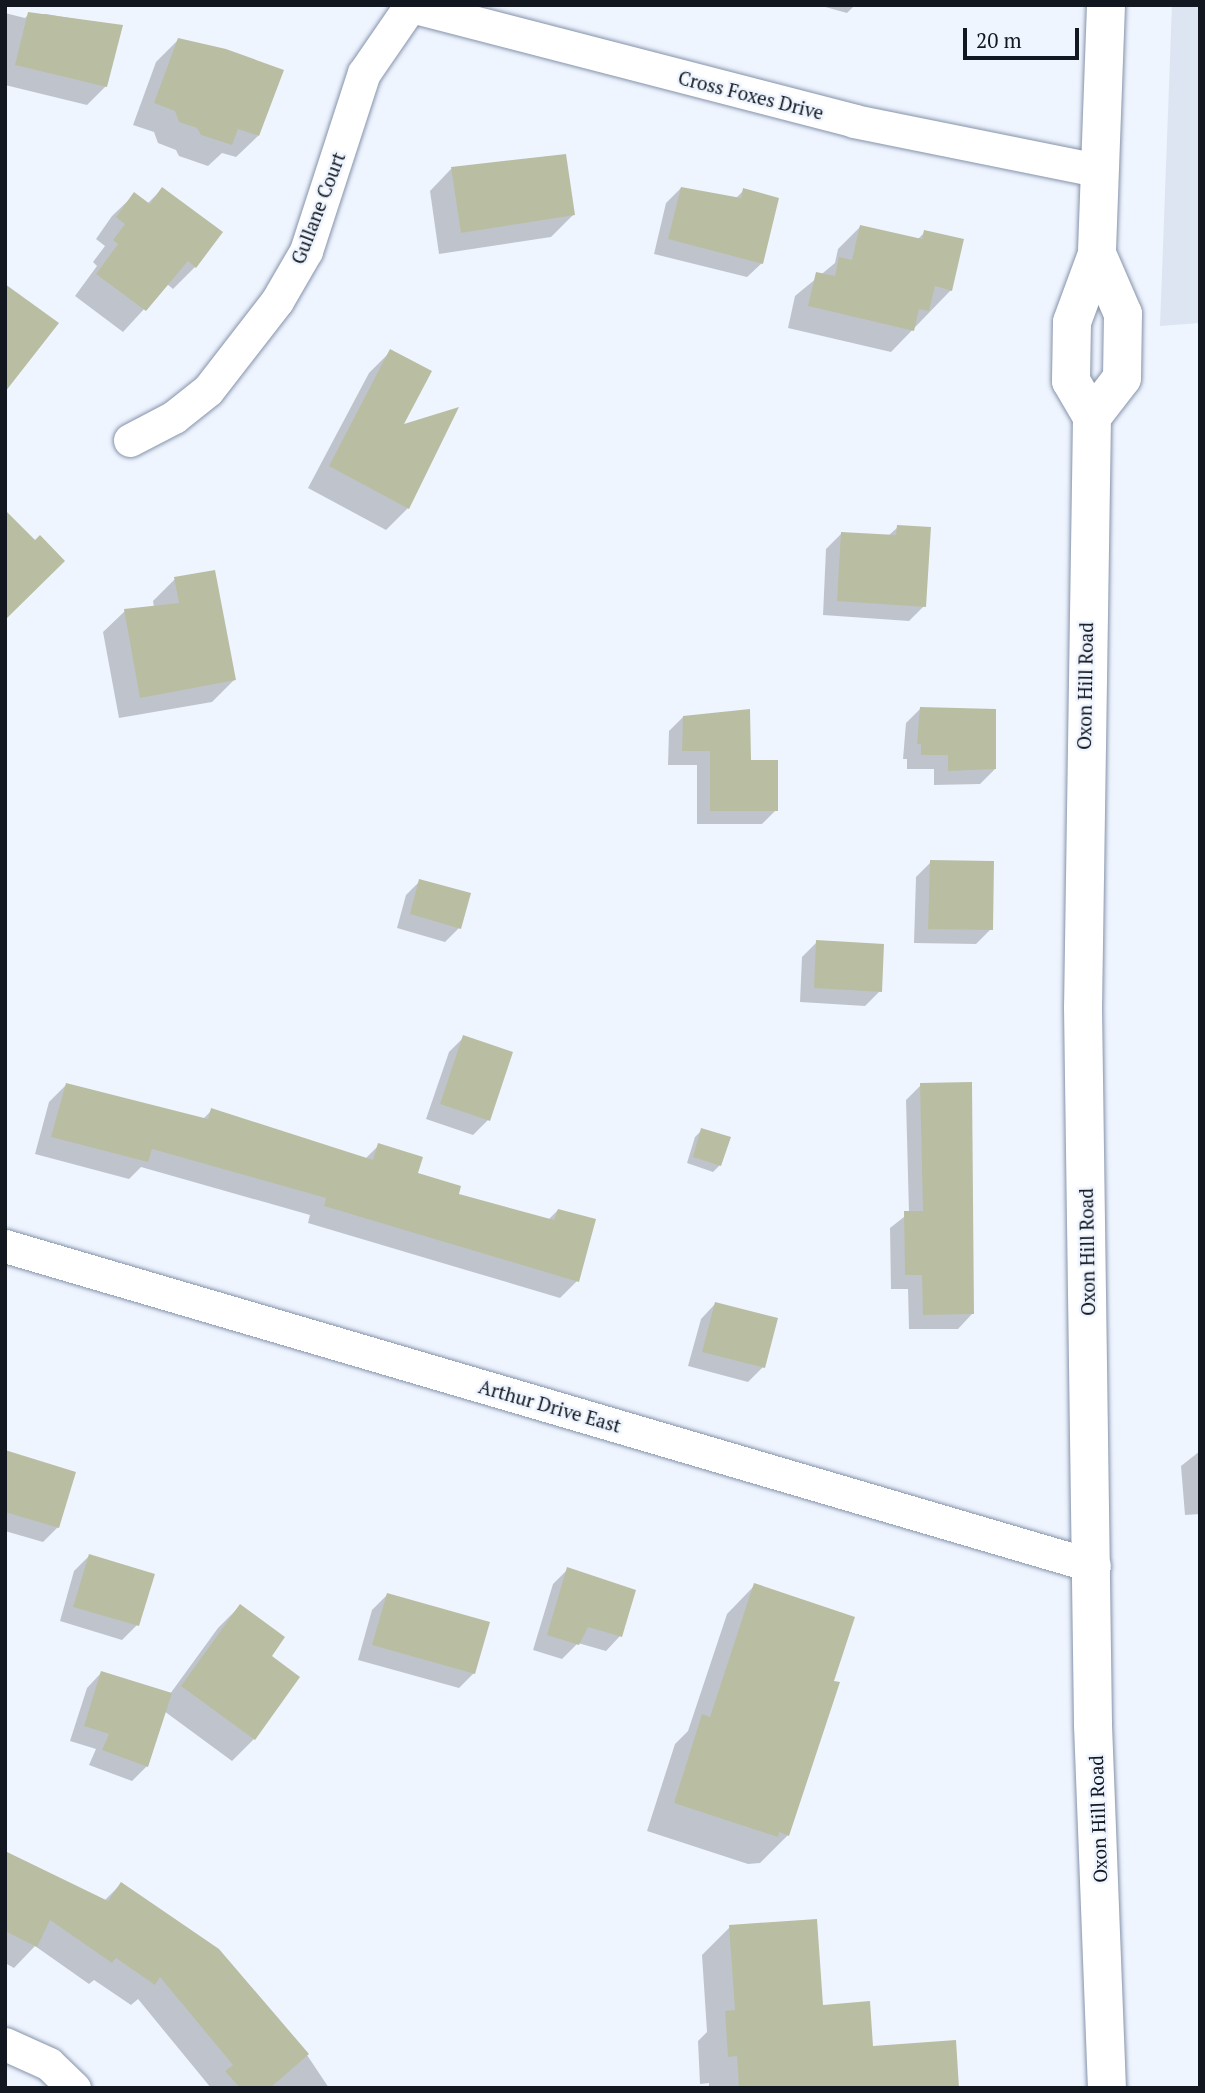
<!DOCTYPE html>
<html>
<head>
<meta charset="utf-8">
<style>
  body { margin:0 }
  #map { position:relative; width:1205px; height:2093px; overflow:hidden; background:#eff5ff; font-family:"PT Serif",serif }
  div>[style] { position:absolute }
  .built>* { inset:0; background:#dee5f2 }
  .shadow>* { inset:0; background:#0003 }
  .building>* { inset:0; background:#b9bea3 }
  .roads { filter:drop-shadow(0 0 2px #8593aa) drop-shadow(0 0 2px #8593aa) }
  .street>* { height:33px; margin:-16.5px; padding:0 16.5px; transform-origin:16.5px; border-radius:16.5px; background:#fff }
  .secondary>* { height:38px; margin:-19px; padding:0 19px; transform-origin:19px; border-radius:19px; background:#fff }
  span { translate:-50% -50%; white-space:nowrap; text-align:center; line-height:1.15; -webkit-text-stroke:5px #eff5ff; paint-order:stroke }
  .street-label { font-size:19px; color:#121720 }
  .frame { position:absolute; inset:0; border:7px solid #121720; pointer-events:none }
  .scale { position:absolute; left:963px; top:28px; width:116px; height:32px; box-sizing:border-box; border:4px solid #121720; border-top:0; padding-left:9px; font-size:21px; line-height:24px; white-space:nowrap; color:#121720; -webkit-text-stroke:5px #eff5ff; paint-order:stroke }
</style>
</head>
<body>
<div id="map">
  <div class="built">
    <div style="clip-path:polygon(1172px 5px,1200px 5px,1200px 323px,1160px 326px)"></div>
  </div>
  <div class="shadow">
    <div style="clip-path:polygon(818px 5px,855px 5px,847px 13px)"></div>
    <div style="clip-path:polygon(5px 13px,25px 18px,29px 14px,46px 14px,121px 27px,106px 86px,87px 105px,5px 85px)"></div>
    <div style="clip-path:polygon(178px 40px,258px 136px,236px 157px,222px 153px,208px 166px,179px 156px,176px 150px,158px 143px,154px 132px,133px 125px,156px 62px)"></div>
    <div style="clip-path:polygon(451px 169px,573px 215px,551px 237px,439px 254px,430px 191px)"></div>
    <div style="clip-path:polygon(681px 188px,735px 199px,744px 190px,762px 263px,747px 277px,654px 254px,666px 203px)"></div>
    <div style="clip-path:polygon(162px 189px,195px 267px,173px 289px,167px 284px,123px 332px,75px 296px,97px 266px,93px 262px,105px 246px,96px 239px,112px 216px,134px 195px,147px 204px)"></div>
    <div style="clip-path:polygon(860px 227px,917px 240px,925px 232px,951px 290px,891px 352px,788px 328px,795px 296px,835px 263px,838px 249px)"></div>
    <div style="clip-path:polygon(391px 351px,408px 508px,386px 530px,308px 488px,369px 373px)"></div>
    <div style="clip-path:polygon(898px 527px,924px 606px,909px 621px,823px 615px,826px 549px,841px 534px,888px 536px)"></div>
    <div style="clip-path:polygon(175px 579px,234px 680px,212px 702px,119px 718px,103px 632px,125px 611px,154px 607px,153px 601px)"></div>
    <div style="clip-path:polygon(921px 708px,995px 769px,980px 784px,934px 785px,934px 769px,907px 769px,907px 759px,903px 759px,906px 723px)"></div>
    <div style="clip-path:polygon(748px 711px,749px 762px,776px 810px,762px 824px,697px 824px,697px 765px,668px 765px,669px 731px,683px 717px)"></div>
    <div style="clip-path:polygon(931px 862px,991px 929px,976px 944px,914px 943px,916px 877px)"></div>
    <div style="clip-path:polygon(420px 881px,459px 928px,445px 942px,397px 928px,406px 895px)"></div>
    <div style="clip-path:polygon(817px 942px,880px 991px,865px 1006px,800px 1002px,802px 957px)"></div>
    <div style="clip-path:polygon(464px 1037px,488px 1120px,473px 1135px,426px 1119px,449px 1052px)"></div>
    <div style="clip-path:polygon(66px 1085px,202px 1120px,212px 1110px,365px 1159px,379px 1145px,416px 1174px,457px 1195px,548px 1220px,558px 1210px,577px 1281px,560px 1298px,308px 1223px,310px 1215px,141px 1167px,129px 1179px,35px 1154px,49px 1102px)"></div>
    <div style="clip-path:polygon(921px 1085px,972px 1314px,958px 1329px,909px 1329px,908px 1289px,891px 1289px,890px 1228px,909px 1213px,906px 1100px)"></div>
    <div style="clip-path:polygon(702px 1130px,720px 1165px,713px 1172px,687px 1163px,695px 1137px)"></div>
    <div style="clip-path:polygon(715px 1304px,763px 1367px,748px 1382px,688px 1366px,701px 1319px)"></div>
    <div style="clip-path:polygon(1200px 1451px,1200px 1514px,1185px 1515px,1181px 1466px)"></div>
    <div style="clip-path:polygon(5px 1452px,58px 1527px,43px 1542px,5px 1531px)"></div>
    <div style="clip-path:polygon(89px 1556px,152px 1576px,137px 1625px,122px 1640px,60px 1621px,74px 1571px)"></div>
    <div style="clip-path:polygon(568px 1569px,620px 1636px,606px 1651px,578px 1643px,562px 1659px,533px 1650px,553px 1584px)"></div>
    <div style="clip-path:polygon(755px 1585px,788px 1835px,760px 1863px,748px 1864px,647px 1831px,675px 1744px,688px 1731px,727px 1614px)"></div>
    <div style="clip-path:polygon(387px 1595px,474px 1673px,459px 1688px,358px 1660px,372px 1610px)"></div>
    <div style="clip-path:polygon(240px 1606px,270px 1657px,254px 1739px,232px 1761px,164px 1711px,147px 1766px,132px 1781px,89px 1765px,96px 1749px,70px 1741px,87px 1688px,101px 1673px,170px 1694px,218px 1628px)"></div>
    <div style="clip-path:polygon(5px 1852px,104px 1901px,121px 1884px,307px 2055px,329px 2088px,211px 2088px,138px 1999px,131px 2005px,94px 1980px,89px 1984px,35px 1946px,14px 1968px,5px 1963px)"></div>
    <div style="clip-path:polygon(730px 1927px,871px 2048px,957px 2088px,709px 2088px,709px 2083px,700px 2084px,698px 2041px,707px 2032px,702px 1955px)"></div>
  </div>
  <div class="building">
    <div style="clip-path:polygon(28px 12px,123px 25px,107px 87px,15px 65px)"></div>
    <div style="clip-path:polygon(178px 38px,226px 49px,284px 70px,259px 136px,238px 129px,232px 145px,201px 135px,197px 128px,179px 122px,175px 111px,154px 103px)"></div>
    <div style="clip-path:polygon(566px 154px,575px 215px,461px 233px,451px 167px)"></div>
    <div style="clip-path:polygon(162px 187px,223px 232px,196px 268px,188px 261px,146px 311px,96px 274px,118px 244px,113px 240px,125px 224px,116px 217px,134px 192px,150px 204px)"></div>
    <div style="clip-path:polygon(681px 187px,741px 198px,743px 188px,779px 198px,763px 264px,668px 239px)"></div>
    <div style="clip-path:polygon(860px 225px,922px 239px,924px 230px,964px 239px,952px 291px,935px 286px,929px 311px,919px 309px,914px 331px,808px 306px,816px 272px,835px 276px,839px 257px,852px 260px)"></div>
    <div style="clip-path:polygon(5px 284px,59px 323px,5px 392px)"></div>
    <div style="clip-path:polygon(390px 349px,432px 371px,404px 424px,459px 407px,409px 509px,329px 466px)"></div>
    <div style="clip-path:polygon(5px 510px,35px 540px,40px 535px,65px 561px,5px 620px)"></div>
    <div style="clip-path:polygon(897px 525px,931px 527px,926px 607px,837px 601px,841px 532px,896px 535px)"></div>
    <div style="clip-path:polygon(215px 570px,236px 680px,140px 698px,124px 609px,179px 603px,174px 577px)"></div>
    <div style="clip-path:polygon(920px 707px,996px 709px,996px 769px,948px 771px,948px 755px,921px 755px,921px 744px,917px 744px)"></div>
    <div style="clip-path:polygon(750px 709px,751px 760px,778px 760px,778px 811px,710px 811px,710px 751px,682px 751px,683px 716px)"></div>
    <div style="clip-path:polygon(930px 860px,994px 861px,993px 930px,928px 929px)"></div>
    <div style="clip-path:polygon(419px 879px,471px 893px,461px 929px,410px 914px)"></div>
    <div style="clip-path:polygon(816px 940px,884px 944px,882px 992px,814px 988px)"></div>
    <div style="clip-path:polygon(463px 1035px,513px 1052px,490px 1121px,440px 1104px)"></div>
    <div style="clip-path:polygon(972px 1082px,974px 1314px,923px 1315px,922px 1275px,905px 1275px,904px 1211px,923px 1211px,920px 1083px)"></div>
    <div style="clip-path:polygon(66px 1083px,208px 1119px,211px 1108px,373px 1160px,378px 1143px,423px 1157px,418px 1173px,461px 1186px,459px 1194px,554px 1220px,558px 1209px,596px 1219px,579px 1282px,324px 1206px,326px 1198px,152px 1149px,148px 1162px,51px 1137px)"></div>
    <div style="clip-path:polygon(701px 1128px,731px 1137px,721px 1166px,693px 1157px)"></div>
    <div style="clip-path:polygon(715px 1302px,778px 1318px,765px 1368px,702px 1352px)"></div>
    <div style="clip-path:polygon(5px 1450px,76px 1472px,59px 1528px,5px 1512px)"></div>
    <div style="clip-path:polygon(89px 1554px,155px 1574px,139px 1626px,73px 1607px)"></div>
    <div style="clip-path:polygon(567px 1567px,636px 1590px,622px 1637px,588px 1627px,579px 1645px,547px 1635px)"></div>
    <div style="clip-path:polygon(754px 1583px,855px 1617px,834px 1681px,840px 1682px,789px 1836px,779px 1832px,778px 1837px,674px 1803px,702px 1714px,710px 1717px)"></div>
    <div style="clip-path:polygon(387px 1593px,490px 1622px,475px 1674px,372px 1645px)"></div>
    <div style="clip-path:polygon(240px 1604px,285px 1637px,272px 1656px,300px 1677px,255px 1740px,181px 1686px)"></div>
    <div style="clip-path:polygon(101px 1671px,172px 1693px,148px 1767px,102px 1750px,109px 1734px,84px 1726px)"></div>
    <div style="clip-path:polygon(5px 1851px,108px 1901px,121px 1882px,219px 1949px,309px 2054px,270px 2088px,240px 2088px,225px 2071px,233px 2065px,160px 1977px,155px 1985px,116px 1958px,112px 1963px,50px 1920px,37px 1947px,5px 1931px)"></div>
    <div style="clip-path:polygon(817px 1919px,823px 2005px,870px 2001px,873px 2046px,956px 2040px,959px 2088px,739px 2088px,737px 2056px,728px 2057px,725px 2011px,735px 2010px,729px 1925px)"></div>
  </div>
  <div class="roads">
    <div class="street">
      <div style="left:407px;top:5px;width:462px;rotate:14.5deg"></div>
      <div style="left:854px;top:121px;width:249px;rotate:11.4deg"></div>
      <div style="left:130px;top:440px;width:50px;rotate:-27.6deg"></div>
      <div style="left:174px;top:417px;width:43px;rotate:-38.5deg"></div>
      <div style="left:208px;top:390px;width:113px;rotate:-52.2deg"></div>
      <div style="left:277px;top:301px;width:58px;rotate:-59.9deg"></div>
      <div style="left:306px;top:251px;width:187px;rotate:-72deg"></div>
      <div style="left:364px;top:73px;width:81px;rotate:-55.5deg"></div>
      <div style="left:5px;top:1246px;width:1135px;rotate:16.38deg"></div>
      <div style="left:5px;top:2044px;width:48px;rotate:24.4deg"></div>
      <div style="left:49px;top:2064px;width:35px;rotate:44deg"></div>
    </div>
    <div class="secondary">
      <div style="left:1106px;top:5px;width:249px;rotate:92.1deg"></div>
      <div style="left:1097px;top:254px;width:72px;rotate:110.2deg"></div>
      <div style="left:1072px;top:322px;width:59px;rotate:91deg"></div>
      <div style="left:1071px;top:381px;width:42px;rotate:59.7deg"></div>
      <div style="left:1092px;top:417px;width:590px;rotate:90.87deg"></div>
      <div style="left:1083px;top:1007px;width:718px;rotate:89.2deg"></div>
      <div style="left:1093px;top:1725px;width:363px;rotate:87.8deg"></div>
      <div style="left:1092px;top:417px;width:49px;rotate:-52.4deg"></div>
      <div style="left:1122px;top:378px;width:64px;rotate:-89.1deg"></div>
      <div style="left:1123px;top:314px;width:65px;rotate:-113.4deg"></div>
    </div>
  </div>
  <div class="street-label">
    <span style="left:751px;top:95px;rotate:14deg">Cross Foxes Drive</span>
    <span style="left:318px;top:208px;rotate:-69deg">Gullane Court</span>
    <span style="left:1085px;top:686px;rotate:-89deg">Oxon Hill Road</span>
    <span style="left:1087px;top:1252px;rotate:-91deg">Oxon Hill Road</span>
    <span style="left:550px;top:1406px;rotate:16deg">Arthur Drive East</span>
    <span style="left:1098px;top:1819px;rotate:-92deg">Oxon Hill Road</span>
  </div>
  <div class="frame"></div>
  <div class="scale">20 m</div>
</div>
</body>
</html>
